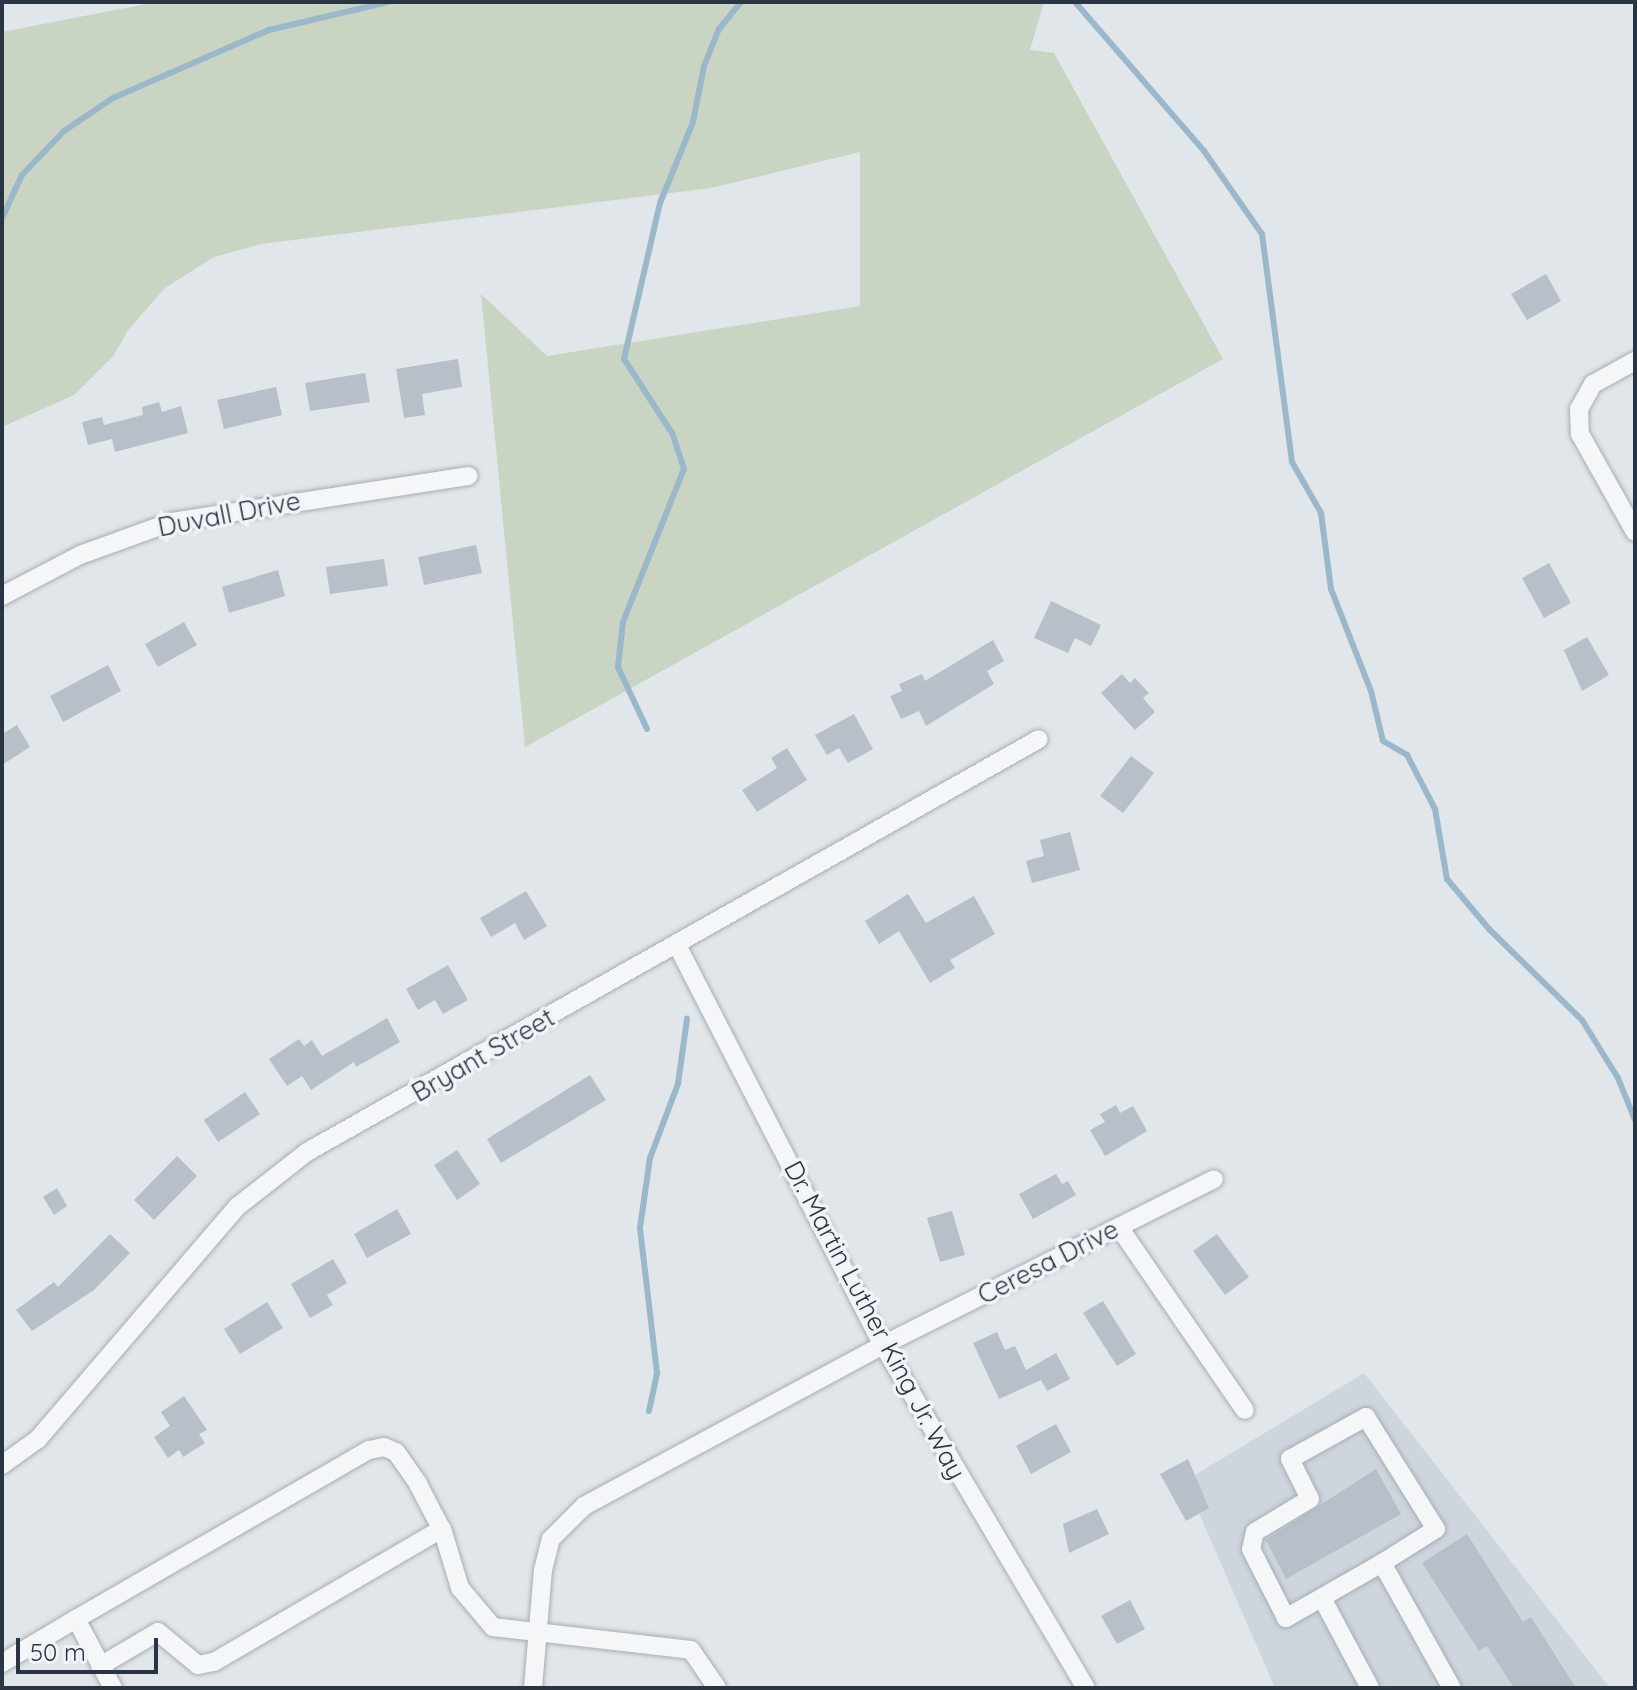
<!DOCTYPE html>
<html>
<head>
<meta charset="utf-8">
<style>
  body { margin:0 }
  #map { position:relative; width:1637px; height:1690px; overflow:hidden; background:#e1e6ea; font-family:Quicksand,sans-serif }
  div>[style] { position:absolute }
  .built>* { inset:0; background:#cfd5dc }
  .green>* { inset:0; background:#c9d4c2 }
  .stream>* { height:6px; margin:-3px; padding:0 3px; transform-origin:3px; border-radius:3px; background:#9bb8cb }
  .building>* { inset:0; background:#b8bfc8 }
  .roads { filter:drop-shadow(0 0 2px #a6adb5) drop-shadow(0 0 2px #a6adb5) }
  .minor>* { height:18px; margin:-9px; padding:0 9px; transform-origin:9px; border-radius:9px; background:#f4f6f8 }
  span { translate:-50% -50%; white-space:nowrap; text-align:center; line-height:1.15; -webkit-text-stroke:7px #f1f4f7; paint-order:stroke }
  .street-label { font-size:26px; color:#293543 }
  .frame { position:absolute; inset:0; border:4px solid #293543; pointer-events:none }
  .scale { position:absolute; left:16px; top:1638px; width:142px; height:36px; box-sizing:border-box; border:4px solid #293543; border-top:0; padding-left:10px; font-size:24px; line-height:28px; white-space:nowrap; color:#293543; -webkit-text-stroke:6px #f1f4f7; paint-order:stroke }
</style>
</head>
<body>
<div id="map">
  <div class="built">
    <div style="clip-path:polygon(1364px 1373px,1610px 1688px,1275px 1688px,1185px 1481px)"></div>
  </div>
  <div class="green">
    <div style="clip-path:polygon(156px 2px,1044px 2px,1030px 50px,1054px 53px,1223px 359px,525px 747px,481px 294px,547px 356px,860px 306px,860px 152px,711px 188px,261px 244px,214px 257px,165px 288px,128px 330px,114px 355px,74px 395px,2px 427px,2px 32px)"></div>
  </div>
  <div class="stream">
    <div style="left:1075px;top:2px;width:197px;rotate:49.1deg"></div>
    <div style="left:1204px;top:151px;width:101px;rotate:55.1deg"></div>
    <div style="left:1262px;top:234px;width:230px;rotate:82.5deg"></div>
    <div style="left:1292px;top:462px;width:59px;rotate:60.4deg"></div>
    <div style="left:1321px;top:513px;width:77px;rotate:82.5deg"></div>
    <div style="left:1331px;top:589px;width:110px;rotate:68.6deg"></div>
    <div style="left:1371px;top:691px;width:51px;rotate:76.5deg"></div>
    <div style="left:1383px;top:741px;width:28px;rotate:30deg"></div>
    <div style="left:1407px;top:755px;width:61px;rotate:62.6deg"></div>
    <div style="left:1435px;top:809px;width:71px;rotate:80.3deg"></div>
    <div style="left:1447px;top:879px;width:65px;rotate:50deg"></div>
    <div style="left:1489px;top:929px;width:130px;rotate:44.4deg"></div>
    <div style="left:1582px;top:1020px;width:68px;rotate:58.2deg"></div>
    <div style="left:1618px;top:1078px;width:45px;rotate:68deg"></div>
    <div style="left:2px;top:218px;width:47px;rotate:-65.1deg"></div>
    <div style="left:22px;top:175px;width:61px;rotate:-46.3deg"></div>
    <div style="left:64px;top:131px;width:59px;rotate:-34deg"></div>
    <div style="left:113px;top:98px;width:170px;rotate:-23.6deg"></div>
    <div style="left:269px;top:30px;width:122px;rotate:-13.2deg"></div>
    <div style="left:647px;top:729px;width:68px;rotate:-115.1deg"></div>
    <div style="left:618px;top:667px;width:45px;rotate:-83.7deg"></div>
    <div style="left:623px;top:622px;width:165px;rotate:-68.3deg"></div>
    <div style="left:684px;top:469px;width:38px;rotate:-108deg"></div>
    <div style="left:672px;top:433px;width:88px;rotate:-123deg"></div>
    <div style="left:624px;top:359px;width:160px;rotate:-77deg"></div>
    <div style="left:660px;top:203px;width:87px;rotate:-67.8deg"></div>
    <div style="left:693px;top:122px;width:57px;rotate:-78.9deg"></div>
    <div style="left:704px;top:66px;width:40px;rotate:-68deg"></div>
    <div style="left:719px;top:29px;width:35px;rotate:-51deg"></div>
    <div style="left:649px;top:1411px;width:39px;rotate:-78deg"></div>
    <div style="left:657px;top:1373px;width:146px;rotate:-96.7deg"></div>
    <div style="left:640px;top:1228px;width:71px;rotate:-81.9deg"></div>
    <div style="left:650px;top:1158px;width:79px;rotate:-69.3deg"></div>
    <div style="left:678px;top:1084px;width:66px;rotate:-82.1deg"></div>
  </div>
  <div class="building">
    <div style="clip-path:polygon(1546px 274px,1561px 301px,1527px 320px,1511px 294px)"></div>
    <div style="clip-path:polygon(458px 359px,462px 387px,422px 394px,425px 415px,404px 418px,396px 369px)"></div>
    <div style="clip-path:polygon(365px 373px,370px 402px,310px 411px,305px 383px)"></div>
    <div style="clip-path:polygon(276px 387px,282px 415px,224px 429px,217px 400px)"></div>
    <div style="clip-path:polygon(159px 402px,162px 412px,181px 406px,188px 433px,115px 452px,112px 439px,88px 445px,82px 422px,102px 417px,104px 425px,143px 415px,142px 407px)"></div>
    <div style="clip-path:polygon(476px 545px,482px 573px,424px 585px,418px 557px)"></div>
    <div style="clip-path:polygon(384px 559px,388px 586px,330px 594px,326px 567px)"></div>
    <div style="clip-path:polygon(1549px 563px,1571px 603px,1544px 618px,1522px 578px)"></div>
    <div style="clip-path:polygon(278px 570px,285px 596px,229px 613px,222px 587px)"></div>
    <div style="clip-path:polygon(1051px 601px,1101px 625px,1091px 646px,1075px 638px,1068px 653px,1034px 638px)"></div>
    <div style="clip-path:polygon(184px 622px,197px 645px,158px 667px,145px 644px)"></div>
    <div style="clip-path:polygon(1587px 637px,1609px 675px,1582px 691px,1564px 650px)"></div>
    <div style="clip-path:polygon(993px 640px,1004px 661px,987px 671px,994px 684px,926px 726px,919px 711px,901px 719px,890px 696px,902px 691px,899px 684px,922px 674px,925px 681px)"></div>
    <div style="clip-path:polygon(108px 665px,121px 691px,63px 722px,50px 696px)"></div>
    <div style="clip-path:polygon(1122px 674px,1130px 683px,1135px 678px,1149px 693px,1143px 698px,1155px 712px,1135px 730px,1101px 693px)"></div>
    <div style="clip-path:polygon(854px 714px,873px 749px,848px 763px,839px 748px,827px 755px,815px 735px)"></div>
    <div style="clip-path:polygon(17px 725px,30px 747px,2px 765px,2px 734px)"></div>
    <div style="clip-path:polygon(787px 748px,807px 780px,757px 812px,742px 790px,777px 768px,771px 758px)"></div>
    <div style="clip-path:polygon(1131px 756px,1154px 773px,1123px 813px,1100px 796px)"></div>
    <div style="clip-path:polygon(1070px 832px,1080px 870px,1032px 883px,1026px 861px,1044px 856px,1040px 840px)"></div>
    <div style="clip-path:polygon(526px 891px,547px 926px,524px 940px,515px 923px,491px 937px,480px 918px)"></div>
    <div style="clip-path:polygon(908px 894px,926px 923px,974px 896px,995px 934px,950px 960px,955px 968px,930px 983px,899px 931px,879px 944px,865px 921px)"></div>
    <div style="clip-path:polygon(448px 965px,468px 1000px,443px 1014px,435px 1000px,418px 1010px,406px 989px)"></div>
    <div style="clip-path:polygon(387px 1018px,400px 1042px,356px 1067px,354px 1062px,311px 1090px,302px 1076px,287px 1086px,269px 1059px,299px 1039px,304px 1046px,312px 1040px,322px 1056px)"></div>
    <div style="clip-path:polygon(590px 1075px,606px 1100px,501px 1163px,487px 1139px)"></div>
    <div style="clip-path:polygon(245px 1092px,260px 1114px,218px 1142px,204px 1120px)"></div>
    <div style="clip-path:polygon(1116px 1105px,1120px 1113px,1133px 1106px,1147px 1131px,1105px 1156px,1090px 1130px,1105px 1122px,1100px 1114px)"></div>
    <div style="clip-path:polygon(457px 1150px,480px 1184px,457px 1200px,434px 1165px)"></div>
    <div style="clip-path:polygon(177px 1156px,197px 1176px,154px 1220px,134px 1200px)"></div>
    <div style="clip-path:polygon(1056px 1174px,1062px 1184px,1068px 1181px,1076px 1195px,1033px 1219px,1019px 1194px)"></div>
    <div style="clip-path:polygon(57px 1188px,67px 1206px,54px 1215px,43px 1197px)"></div>
    <div style="clip-path:polygon(397px 1209px,411px 1234px,367px 1258px,354px 1234px)"></div>
    <div style="clip-path:polygon(952px 1211px,965px 1255px,940px 1262px,927px 1218px)"></div>
    <div style="clip-path:polygon(110px 1234px,130px 1253px,94px 1290px,32px 1331px,16px 1310px,54px 1282px,58px 1287px)"></div>
    <div style="clip-path:polygon(1217px 1234px,1249px 1277px,1225px 1295px,1193px 1251px)"></div>
    <div style="clip-path:polygon(333px 1259px,347px 1283px,327px 1295px,333px 1305px,310px 1318px,291px 1284px)"></div>
    <div style="clip-path:polygon(1103px 1301px,1136px 1354px,1117px 1366px,1083px 1313px)"></div>
    <div style="clip-path:polygon(267px 1302px,283px 1328px,240px 1354px,224px 1329px)"></div>
    <div style="clip-path:polygon(997px 1332px,1005px 1350px,1015px 1346px,1026px 1370px,1056px 1353px,1070px 1379px,1047px 1391px,1041px 1380px,999px 1399px,973px 1343px)"></div>
    <div style="clip-path:polygon(184px 1396px,207px 1430px,199px 1434px,205px 1443px,183px 1457px,179px 1450px,168px 1458px,154px 1437px,170px 1426px,161px 1412px)"></div>
    <div style="clip-path:polygon(1056px 1424px,1071px 1452px,1031px 1474px,1016px 1446px)"></div>
    <div style="clip-path:polygon(1188px 1459px,1209px 1508px,1186px 1521px,1160px 1474px)"></div>
    <div style="clip-path:polygon(1376px 1469px,1401px 1514px,1286px 1579px,1266px 1540px)"></div>
    <div style="clip-path:polygon(1097px 1509px,1109px 1534px,1069px 1553px,1063px 1524px)"></div>
    <div style="clip-path:polygon(1467px 1534px,1523px 1622px,1531px 1617px,1576px 1688px,1514px 1688px,1487px 1646px,1479px 1651px,1422px 1563px)"></div>
    <div style="clip-path:polygon(1130px 1600px,1145px 1629px,1117px 1644px,1101px 1616px)"></div>
  </div>
  <div class="roads">
    <div class="minor">
      <div style="left:1635px;top:361px;width:48px;rotate:151.3deg"></div>
      <div style="left:1593px;top:384px;width:29px;rotate:119deg"></div>
      <div style="left:1579px;top:409px;width:25px;rotate:88deg"></div>
      <div style="left:1580px;top:434px;width:112px;rotate:60.7deg"></div>
      <div style="left:2px;top:596px;width:88px;rotate:-27.7deg"></div>
      <div style="left:80px;top:555px;width:97px;rotate:-19.9deg"></div>
      <div style="left:171px;top:522px;width:301px;rotate:-8.8deg"></div>
      <div style="left:677px;top:945px;width:450px;rotate:62.8deg"></div>
      <div style="left:883px;top:1345px;width:399px;rotate:59.4deg"></div>
      <div style="left:1119px;top:1227px;width:222px;rotate:55.5deg"></div>
      <div style="left:2px;top:1465px;width:44px;rotate:-35.8deg"></div>
      <div style="left:38px;top:1439px;width:307px;rotate:-49.4deg"></div>
      <div style="left:238px;top:1206px;width:88px;rotate:-38deg"></div>
      <div style="left:307px;top:1152px;width:840px;rotate:-29.43deg"></div>
      <div style="left:1382px;top:1563px;width:111px;rotate:150.2deg"></div>
      <div style="left:1286px;top:1618px;width:77px;rotate:-116.9deg"></div>
      <div style="left:1251px;top:1549px;width:17px;rotate:-77deg"></div>
      <div style="left:1255px;top:1532px;width:64px;rotate:-31deg"></div>
      <div style="left:1310px;top:1499px;width:45px;rotate:-116.6deg"></div>
      <div style="left:1290px;top:1459px;width:87px;rotate:-28.9deg"></div>
      <div style="left:1366px;top:1417px;width:132px;rotate:58deg"></div>
      <div style="left:1436px;top:1529px;width:64px;rotate:147.8deg"></div>
      <div style="left:1382px;top:1563px;width:143px;rotate:60.8deg"></div>
      <div style="left:1322px;top:1598px;width:102px;rotate:61.9deg"></div>
      <div style="left:2px;top:1663px;width:86px;rotate:-30.7deg"></div>
      <div style="left:100px;top:1666px;width:67px;rotate:-30.4deg"></div>
      <div style="left:158px;top:1632px;width:52px;rotate:39.5deg"></div>
      <div style="left:198px;top:1665px;width:16px;rotate:-11deg"></div>
      <div style="left:214px;top:1662px;width:264px;rotate:-30.3deg"></div>
      <div style="left:113px;top:1688px;width:78px;rotate:-118.2deg"></div>
      <div style="left:76px;top:1619px;width:338px;rotate:-30deg"></div>
      <div style="left:369px;top:1450px;width:15px;rotate:-11deg"></div>
      <div style="left:384px;top:1447px;width:13px;rotate:23deg"></div>
      <div style="left:396px;top:1452px;width:39px;rotate:55deg"></div>
      <div style="left:418px;top:1484px;width:54px;rotate:62.5deg"></div>
      <div style="left:443px;top:1532px;width:59px;rotate:73.1deg"></div>
      <div style="left:460px;top:1588px;width:51px;rotate:49.8deg"></div>
      <div style="left:493px;top:1627px;width:199px;rotate:6.6deg"></div>
      <div style="left:691px;top:1650px;width:46px;rotate:55.6deg"></div>
      <div style="left:533px;top:1688px;width:118px;rotate:-85.2deg"></div>
      <div style="left:543px;top:1570px;width:32px;rotate:-76deg"></div>
      <div style="left:551px;top:1539px;width:47px;rotate:-45deg"></div>
      <div style="left:584px;top:1506px;width:340px;rotate:-28.3deg"></div>
      <div style="left:883px;top:1345px;width:370px;rotate:-26.6deg"></div>
    </div>
  </div>
  <div class="street-label">
    <span style="left:229px;top:514px;rotate:-11deg">Duvall Drive</span>
    <span style="left:483px;top:1055px;rotate:-30deg">Bryant Street</span>
    <span style="left:1048px;top:1262px;rotate:-27deg">Ceresa Drive</span>
    <span style="left:875px;top:1320px;rotate:62deg">Dr. Martin Luther King Jr. Way</span>
  </div>
  <div class="frame"></div>
  <div class="scale">50 m</div>
</div>
</body>
</html>
